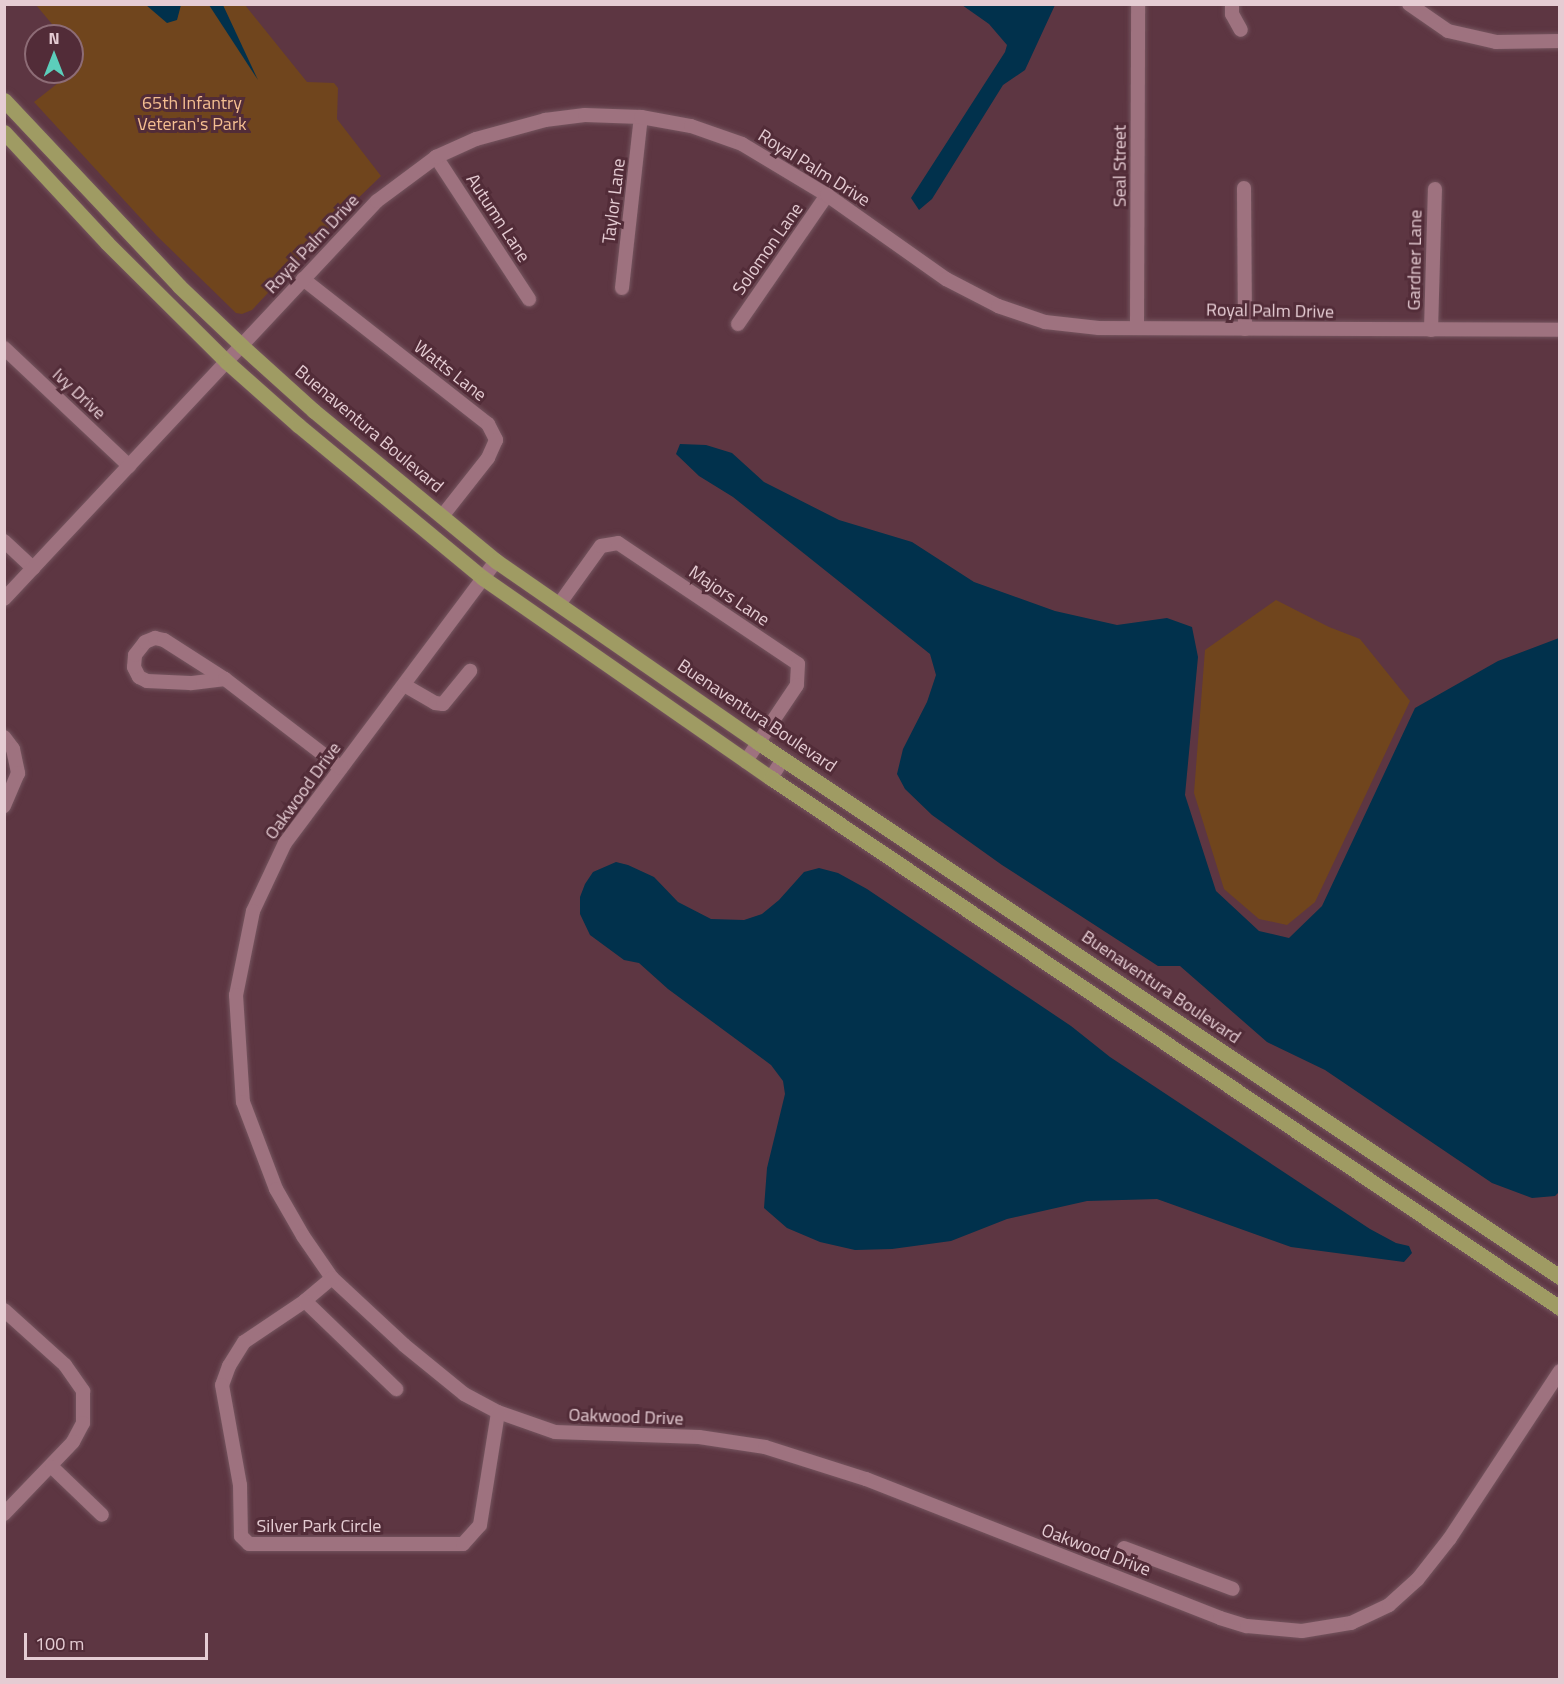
<!DOCTYPE html>
<html>
<head>
<meta charset="utf-8">
<style>
  body { margin:0 }
  #map { position:relative; width:1564px; height:1684px; overflow:hidden; background:#5d3642; font-family:"Titillium Web",sans-serif }
  div>[style] { position:absolute }
  .green>* { inset:0; background:#70451d }
  .water>* { inset:0; background:#01314c }
  .roads { filter:drop-shadow(0 0 2px #75555f) drop-shadow(0 0 2px #75555f) }
  .minor>* { height:14px; margin:-7px; padding:0 7px; transform-origin:7px; border-radius:7px; background:#9e727f }
  .major>* { height:15px; margin:-7.5px; padding:0 7.5px; transform-origin:7.5px; border-radius:7.5px; background:#9f9b63 }
  span { translate:-50% -50%; white-space:nowrap; text-align:center; line-height:1.15; -webkit-text-stroke:6px #522c38; paint-order:stroke }
  .park-label { font-size:18px; color:#f4be91 }
  .street-label { font-size:18px; color:#e5ccd3 }
  .frame { position:absolute; inset:0; border:6px solid #e5ccd3; pointer-events:none }
  .north { position:absolute; left:24px; top:24px; width:60px; height:60px; box-sizing:border-box; background:#522c38; border:2px solid #8d6c76; border-radius:50%; rotate:0deg; font-size:16px; font-weight:700; line-height:24px; text-align:center; color:#e5ccd3 }
  .north::after { content:''; display:block; margin:auto; width:21px; height:27px; background:#5ccebb; clip-path:polygon(50% 0,100% 100%,50% 72%,0 100%) }
  .scale { position:absolute; left:24px; top:1633px; width:184px; height:27px; box-sizing:border-box; border:3px solid #e5ccd3; border-top:0; padding-left:8px; font-size:18px; line-height:21px; white-space:nowrap; color:#e5ccd3; -webkit-text-stroke:4px #522c38; paint-order:stroke }
</style>
</head>
<body>
<div id="map">
  <div class="green">
    <div style="clip-path:polygon(36px 5px,245px 5px,307px 82px,334px 83px,338px 88px,337px 119px,381px 176px,347px 209px,252px 310px,242px 314px,236px 313px,157px 236px,34px 102px,72px 72px,83px 60px,72px 47px,72px 36px,62px 36px)"></div>
    <div style="clip-path:polygon(1276px 600px,1329px 627px,1360px 639px,1410px 701px,1315px 902px,1287px 925px,1259px 919px,1224px 889px,1194px 793px,1205px 650px)"></div>
  </div>
  <div class="water">
    <div style="clip-path:polygon(146px 5px,181px 5px,177px 20px,167px 23px)"></div>
    <div style="clip-path:polygon(209px 5px,223px 5px,258px 80px)"></div>
    <div style="clip-path:polygon(962px 5px,1055px 5px,1025px 70px,1003px 85px,932px 199px,919px 210px,911px 198px,1005px 52px,1007px 45px,989px 24px)"></div>
    <div style="clip-path:polygon(680px 444px,706px 445px,732px 453px,764px 482px,839px 520px,912px 542px,974px 582px,1055px 611px,1117px 625px,1167px 618px,1192px 627px,1198px 657px,1185px 795px,1216px 891px,1259px 931px,1289px 938px,1322px 906px,1415px 708px,1498px 661px,1559px 638px,1559px 1192px,1555px 1196px,1532px 1198px,1492px 1183px,1325px 1070px,1267px 1042px,1180px 966px,1158px 966px,1002px 865px,932px 815px,905px 789px,897px 774px,903px 749px,927px 702px,936px 675px,930px 654px,733px 497px,699px 476px,676px 454px)"></div>
    <div style="clip-path:polygon(616px 862px,628px 865px,654px 877px,678px 902px,711px 919px,744px 920px,762px 914px,779px 900px,804px 872px,819px 868px,838px 873px,867px 889px,1071px 1026px,1110px 1057px,1326px 1200px,1370px 1229px,1396px 1243px,1409px 1246px,1412px 1253px,1404px 1262px,1291px 1247px,1157px 1199px,1087px 1201px,1007px 1219px,951px 1241px,892px 1249px,855px 1250px,820px 1242px,787px 1228px,764px 1208px,767px 1168px,785px 1094px,783px 1081px,771px 1065px,668px 989px,639px 963px,624px 960px,590px 935px,580px 914px,580px 897px,585px 884px,593px 872px)"></div>
  </div>
  <div class="roads">
    <div class="minor">
      <div style="left:1232px;top:4px;width:10px;rotate:90deg"></div>
      <div style="left:1232px;top:14px;width:18px;rotate:61deg"></div>
      <div style="left:1409px;top:4px;width:47px;rotate:34.7deg"></div>
      <div style="left:1448px;top:31px;width:49px;rotate:12.9deg"></div>
      <div style="left:1496px;top:42px;width:64px;rotate:-0.9deg"></div>
      <div style="left:436px;top:157px;width:170px;rotate:56.8deg"></div>
      <div style="left:1244px;top:188px;width:141px;rotate:89.6deg"></div>
      <div style="left:303px;top:279px;width:235px;rotate:38.1deg"></div>
      <div style="left:488px;top:424px;width:18px;rotate:63deg"></div>
      <div style="left:496px;top:440px;width:20px;rotate:114deg"></div>
      <div style="left:488px;top:458px;width:73px;rotate:128.3deg"></div>
      <div style="left:622px;top:288px;width:172px;rotate:-83.7deg"></div>
      <div style="left:738px;top:324px;width:157px;rotate:-55.4deg"></div>
      <div style="left:1137px;top:328px;width:324px;rotate:-89.8deg"></div>
      <div style="left:1431px;top:330px;width:141px;rotate:-88.4deg"></div>
      <div style="left:4px;top:348px;width:172px;rotate:43.3deg"></div>
      <div style="left:4px;top:541px;width:40px;rotate:43deg"></div>
      <div style="left:496px;top:561px;width:352px;rotate:126.8deg"></div>
      <div style="left:285px;top:843px;width:75px;rotate:115.2deg"></div>
      <div style="left:253px;top:911px;width:86px;rotate:101.4deg"></div>
      <div style="left:236px;top:995px;width:107px;rotate:86.3deg"></div>
      <div style="left:243px;top:1102px;width:93px;rotate:69.2deg"></div>
      <div style="left:276px;top:1189px;width:54px;rotate:60.1deg"></div>
      <div style="left:303px;top:1236px;width:51px;rotate:55.4deg"></div>
      <div style="left:332px;top:1278px;width:98px;rotate:42.9deg"></div>
      <div style="left:404px;top:1345px;width:77px;rotate:39.2deg"></div>
      <div style="left:464px;top:1394px;width:38px;rotate:28deg"></div>
      <div style="left:498px;top:1412px;width:60px;rotate:19.3deg"></div>
      <div style="left:555px;top:1432px;width:144px;rotate:2deg"></div>
      <div style="left:699px;top:1437px;width:67px;rotate:8.6deg"></div>
      <div style="left:765px;top:1447px;width:106px;rotate:17.6deg"></div>
      <div style="left:866px;top:1479px;width:380px;rotate:21.4deg"></div>
      <div style="left:1220px;top:1618px;width:28px;rotate:17deg"></div>
      <div style="left:1247px;top:1626px;width:55px;rotate:5.2deg"></div>
      <div style="left:1302px;top:1631px;width:50px;rotate:-9.3deg"></div>
      <div style="left:1351px;top:1623px;width:42px;rotate:-25.3deg"></div>
      <div style="left:1389px;top:1605px;width:38px;rotate:-42deg"></div>
      <div style="left:1417px;top:1580px;width:53px;rotate:-51.8deg"></div>
      <div style="left:1450px;top:1538px;width:200px;rotate:-56.6deg"></div>
      <div style="left:4px;top:599px;width:545px;rotate:-46.86deg"></div>
      <div style="left:377px;top:201px;width:74px;rotate:-36.7deg"></div>
      <div style="left:436px;top:157px;width:44px;rotate:-24.2deg"></div>
      <div style="left:476px;top:139px;width:72px;rotate:-15.4deg"></div>
      <div style="left:545px;top:120px;width:40px;rotate:-7.1deg"></div>
      <div style="left:585px;top:115px;width:56px;rotate:2deg"></div>
      <div style="left:641px;top:117px;width:51px;rotate:10.2deg"></div>
      <div style="left:691px;top:126px;width:54px;rotate:19.4deg"></div>
      <div style="left:742px;top:144px;width:99px;rotate:31deg"></div>
      <div style="left:827px;top:195px;width:146px;rotate:35.2deg"></div>
      <div style="left:946px;top:279px;width:59px;rotate:27.4deg"></div>
      <div style="left:998px;top:306px;width:50px;rotate:18.8deg"></div>
      <div style="left:1045px;top:322px;width:54px;rotate:6.3deg"></div>
      <div style="left:1099px;top:328px;width:461px;rotate:0.2deg"></div>
      <div style="left:560px;top:603px;width:70px;rotate:-54.3deg"></div>
      <div style="left:601px;top:546px;width:17px;rotate:-10deg"></div>
      <div style="left:618px;top:543px;width:217px;rotate:33.9deg"></div>
      <div style="left:798px;top:664px;width:21px;rotate:93deg"></div>
      <div style="left:797px;top:685px;width:92px;rotate:123.9deg"></div>
      <div style="left:225px;top:679px;width:35px;rotate:173deg"></div>
      <div style="left:190px;top:683px;width:43px;rotate:-177.3deg"></div>
      <div style="left:147px;top:681px;width:9px;rotate:-153deg"></div>
      <div style="left:139px;top:677px;width:11px;rotate:-117deg"></div>
      <div style="left:134px;top:667px;width:12px;rotate:-85deg"></div>
      <div style="left:135px;top:655px;width:16px;rotate:-52deg"></div>
      <div style="left:145px;top:642px;width:11px;rotate:-22deg"></div>
      <div style="left:155px;top:638px;width:9px;rotate:13deg"></div>
      <div style="left:164px;top:640px;width:72px;rotate:32.6deg"></div>
      <div style="left:225px;top:679px;width:146px;rotate:37.5deg"></div>
      <div style="left:404px;top:685px;width:36px;rotate:30deg"></div>
      <div style="left:435px;top:703px;width:8px;rotate:7deg"></div>
      <div style="left:443px;top:704px;width:43px;rotate:-50.7deg"></div>
      <div style="left:4px;top:737px;width:15px;rotate:53deg"></div>
      <div style="left:13px;top:749px;width:25px;rotate:78deg"></div>
      <div style="left:18px;top:773px;width:36px;rotate:113deg"></div>
      <div style="left:771px;top:778px;width:22px;rotate:-58deg"></div>
      <div style="left:332px;top:1278px;width:35px;rotate:140deg"></div>
      <div style="left:305px;top:1301px;width:73px;rotate:146.1deg"></div>
      <div style="left:244px;top:1342px;width:28px;rotate:122deg"></div>
      <div style="left:229px;top:1366px;width:20px;rotate:110deg"></div>
      <div style="left:222px;top:1385px;width:102px;rotate:79.8deg"></div>
      <div style="left:240px;top:1485px;width:51px;rotate:88.9deg"></div>
      <div style="left:241px;top:1536px;width:11px;rotate:45deg"></div>
      <div style="left:249px;top:1544px;width:214px"></div>
      <div style="left:463px;top:1544px;width:25px;rotate:-48deg"></div>
      <div style="left:480px;top:1525px;width:114px;rotate:-80.9deg"></div>
      <div style="left:305px;top:1301px;width:127px;rotate:44deg"></div>
      <div style="left:4px;top:1310px;width:82px;rotate:42deg"></div>
      <div style="left:65px;top:1365px;width:32px;rotate:55deg"></div>
      <div style="left:83px;top:1391px;width:32px;rotate:90deg"></div>
      <div style="left:83px;top:1423px;width:21px;rotate:118deg"></div>
      <div style="left:73px;top:1442px;width:100px;rotate:133.8deg"></div>
      <div style="left:52px;top:1467px;width:69px;rotate:43.8deg"></div>
      <div style="left:1124px;top:1548px;width:116px;rotate:20.6deg"></div>
    </div>
    <div class="major">
      <div style="left:4px;top:100px;width:255px;rotate:46.7deg"></div>
      <div style="left:179px;top:286px;width:87px;rotate:43.6deg"></div>
      <div style="left:242px;top:346px;width:97px;rotate:42.1deg"></div>
      <div style="left:314px;top:411px;width:236px;rotate:39.5deg"></div>
      <div style="left:496px;top:561px;width:320px;rotate:34.7deg"></div>
      <div style="left:759px;top:743px;width:963px;rotate:33.69deg"></div>
      <div style="left:4px;top:132px;width:151px;rotate:47.1deg"></div>
      <div style="left:107px;top:243px;width:169px;rotate:44.8deg"></div>
      <div style="left:227px;top:362px;width:95px;rotate:41.6deg"></div>
      <div style="left:298px;top:425px;width:240px;rotate:39.6deg"></div>
      <div style="left:483px;top:578px;width:351px;rotate:34.8deg"></div>
      <div style="left:771px;top:778px;width:950px;rotate:33.89deg"></div>
    </div>
  </div>
  <div class="park-label">
    <span style="left:192px;top:114px">65th Infantry<br>Veteran's Park</span>
  </div>
  <div class="street-label">
    <span style="left:1120px;top:166px;rotate:-90deg">Seal Street</span>
    <span style="left:814px;top:168px;rotate:32deg">Royal Palm Drive</span>
    <span style="left:614px;top:201px;rotate:-83deg">Taylor Lane</span>
    <span style="left:498px;top:218px;rotate:57deg">Autumn Lane</span>
    <span style="left:312px;top:244px;rotate:-47deg">Royal Palm Drive</span>
    <span style="left:768px;top:249px;rotate:-55deg">Solomon Lane</span>
    <span style="left:1415px;top:260px;rotate:-89deg">Gardner Lane</span>
    <span style="left:1270px;top:311px;rotate:1deg">Royal Palm Drive</span>
    <span style="left:450px;top:371px;rotate:38deg">Watts Lane</span>
    <span style="left:79px;top:394px;rotate:43deg">Ivy Drive</span>
    <span style="left:369px;top:429px;rotate:40deg">Buenaventura Boulevard</span>
    <span style="left:729px;top:596px;rotate:34deg">Majors Lane</span>
    <span style="left:757px;top:716px;rotate:34deg">Buenaventura Boulevard</span>
    <span style="left:303px;top:791px;rotate:-54deg">Oakwood Drive</span>
    <span style="left:1161px;top:987px;rotate:34deg">Buenaventura Boulevard</span>
    <span style="left:626px;top:1417px;rotate:2deg">Oakwood Drive</span>
    <span style="left:319px;top:1526px">Silver Park Circle</span>
    <span style="left:1096px;top:1550px;rotate:21deg">Oakwood Drive</span>
  </div>
  <div class="frame"></div>
  <div class="north">N</div>
  <div class="scale">100 m</div>
</div>
</body>
</html>
